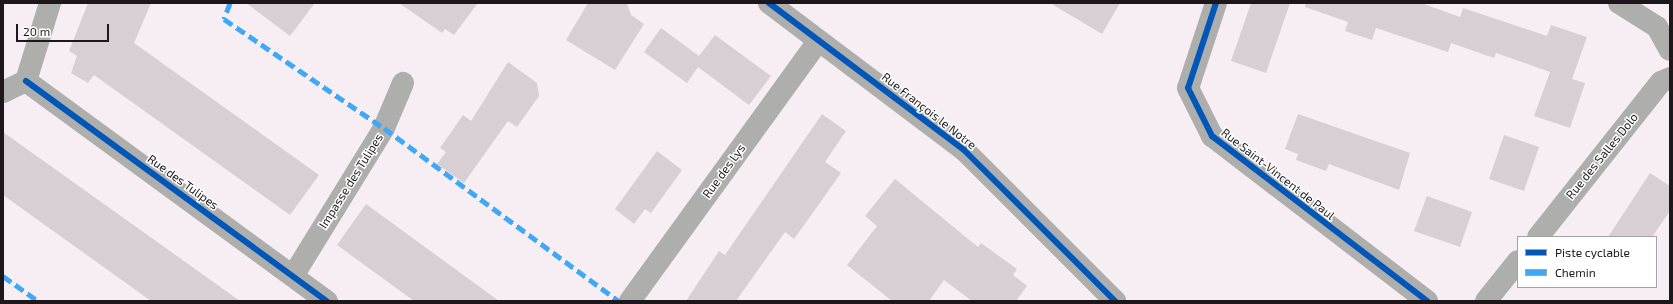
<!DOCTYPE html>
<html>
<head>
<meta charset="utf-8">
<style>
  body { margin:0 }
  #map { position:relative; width:1673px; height:304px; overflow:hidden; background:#f7eef4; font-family:"Exo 2",sans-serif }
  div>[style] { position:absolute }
  .building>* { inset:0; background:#d7cfd4 }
  .minor>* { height:22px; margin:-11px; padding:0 11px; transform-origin:11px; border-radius:11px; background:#aeaead }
  .quiet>* { height:5px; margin-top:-2.5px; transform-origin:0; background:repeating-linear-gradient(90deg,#3fa9f5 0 10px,transparent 0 15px) }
  .cycleway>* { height:6px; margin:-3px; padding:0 3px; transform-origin:3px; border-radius:3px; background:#0057b8 }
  span { translate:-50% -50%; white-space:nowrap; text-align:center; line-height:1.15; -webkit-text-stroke:3px #fff; paint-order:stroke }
  .street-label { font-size:12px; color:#1d171b }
  .frame { position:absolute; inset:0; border:4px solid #1d171b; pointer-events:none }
  .legend { position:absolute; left:1517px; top:236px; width:140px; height:52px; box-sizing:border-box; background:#fff; border:1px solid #a5a2a4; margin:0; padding:5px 7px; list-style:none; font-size:12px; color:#1d171b }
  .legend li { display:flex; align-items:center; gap:8px; height:20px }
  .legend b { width:20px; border:1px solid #a5a2a4 }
  .scale { position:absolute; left:16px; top:24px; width:93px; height:18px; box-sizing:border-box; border:2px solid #1d171b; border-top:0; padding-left:5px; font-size:12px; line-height:14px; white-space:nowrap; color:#1d171b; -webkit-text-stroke:3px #fff; paint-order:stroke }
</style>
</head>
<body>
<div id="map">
  <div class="building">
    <div style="clip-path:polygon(88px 3px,151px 3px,134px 43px,319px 175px,290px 215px,94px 75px,88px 83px,71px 73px,77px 56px,69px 51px)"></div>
    <div style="clip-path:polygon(246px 3px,315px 3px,290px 36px)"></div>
    <div style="clip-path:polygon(399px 3px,478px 3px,454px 35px,445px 29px,442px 33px)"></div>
    <div style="clip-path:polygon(588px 3px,627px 3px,631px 15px,644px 24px,615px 70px,566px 40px)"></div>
    <div style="clip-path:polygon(1050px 3px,1120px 3px,1102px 34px)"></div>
    <div style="clip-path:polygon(1251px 3px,1290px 3px,1266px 73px,1231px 61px)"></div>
    <div style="clip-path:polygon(1306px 3px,1421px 3px,1460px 17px,1463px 8px,1547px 36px,1551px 25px,1587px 37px,1572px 79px,1585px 83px,1570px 128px,1534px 116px,1550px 72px,1496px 53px,1494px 58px,1451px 43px,1448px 52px,1376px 28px,1372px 40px,1345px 31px,1348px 22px,1305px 7px)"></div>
    <div style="clip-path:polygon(661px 28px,699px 56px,715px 35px,771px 76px,749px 105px,698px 67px,687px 83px,644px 52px)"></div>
    <div style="clip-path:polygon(508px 62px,537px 83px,539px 96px,517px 127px,508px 121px,464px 183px,437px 164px,446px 152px,440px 148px,463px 115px,471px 121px)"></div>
    <div style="clip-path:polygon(822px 114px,846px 131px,825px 162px,841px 173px,812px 214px,794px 239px,785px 232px,736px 301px,686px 301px,719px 251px,725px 255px)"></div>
    <div style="clip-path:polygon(1298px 114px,1410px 153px,1399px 190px,1329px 164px,1326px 171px,1296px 160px,1298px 154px,1285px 149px)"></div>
    <div style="clip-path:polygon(3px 132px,240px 301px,151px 301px,3px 195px)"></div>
    <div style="clip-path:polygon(1504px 135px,1539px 147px,1524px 191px,1489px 179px)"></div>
    <div style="clip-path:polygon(657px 151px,682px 170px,651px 213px,645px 209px,634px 224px,615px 209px)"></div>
    <div style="clip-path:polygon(1650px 173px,1670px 186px,1670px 211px,1652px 237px,1608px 237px)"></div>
    <div style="clip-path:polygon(895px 179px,978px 247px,981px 243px,1017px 269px,1013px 275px,1027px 286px,1016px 301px,972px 301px,944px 280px,929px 301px,892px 301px,847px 265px,877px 226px,865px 216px)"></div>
    <div style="clip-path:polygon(1427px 196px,1472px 212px,1460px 247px,1414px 231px)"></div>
    <div style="clip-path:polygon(366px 204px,499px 301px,414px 301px,337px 245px)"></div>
  </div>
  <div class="minor">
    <div style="left:769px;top:3px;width:244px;rotate:37deg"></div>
    <div style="left:964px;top:150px;width:214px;rotate:45deg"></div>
    <div style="left:1216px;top:3px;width:89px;rotate:108.2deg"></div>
    <div style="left:1188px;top:88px;width:54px;rotate:63.4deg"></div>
    <div style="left:1212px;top:136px;width:271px;rotate:37.5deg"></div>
    <div style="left:1619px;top:3px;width:45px;rotate:32.3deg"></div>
    <div style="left:1657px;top:27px;width:26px;rotate:61deg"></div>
    <div style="left:26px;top:81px;width:373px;rotate:36.2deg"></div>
    <div style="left:3px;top:92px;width:25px;rotate:-26deg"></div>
    <div style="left:26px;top:81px;width:82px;rotate:-72.9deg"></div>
    <div style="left:1538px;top:237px;width:198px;rotate:-51.6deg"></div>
    <div style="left:1661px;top:82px;width:10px;rotate:-24deg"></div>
    <div style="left:293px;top:276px;width:174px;rotate:-58.4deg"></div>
    <div style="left:384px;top:128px;width:49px;rotate:-67.1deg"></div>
    <div style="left:630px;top:301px;width:321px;rotate:-54.1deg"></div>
    <div style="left:1486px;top:301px;width:51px;rotate:-51.3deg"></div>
  </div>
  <div class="quiet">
    <div style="left:230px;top:3px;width:17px;rotate:111deg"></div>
    <div style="left:224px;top:19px;width:194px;rotate:34.3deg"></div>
    <div style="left:384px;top:128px;width:292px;rotate:36.4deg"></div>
    <div style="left:3px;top:276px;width:43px;rotate:35.5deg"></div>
  </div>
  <div class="cycleway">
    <div style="left:769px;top:3px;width:244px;rotate:37deg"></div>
    <div style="left:964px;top:150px;width:214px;rotate:45deg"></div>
    <div style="left:1216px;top:3px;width:89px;rotate:108.2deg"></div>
    <div style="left:1188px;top:88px;width:54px;rotate:63.4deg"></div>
    <div style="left:1212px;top:136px;width:271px;rotate:37.5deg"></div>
    <div style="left:26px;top:81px;width:373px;rotate:36.2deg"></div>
  </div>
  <div class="street-label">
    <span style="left:929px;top:111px;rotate:38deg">Rue François le Notre</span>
    <span style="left:1602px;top:156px;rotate:-51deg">Rue des Salles Dolo</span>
    <span style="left:724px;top:171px;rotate:-54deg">Rue des Lys</span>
    <span style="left:1278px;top:174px;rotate:38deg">Rue Saint-Vincent de Paul</span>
    <span style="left:351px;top:181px;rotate:-58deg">Impasse des Tulipes</span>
    <span style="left:183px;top:182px;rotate:36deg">Rue des Tulipes</span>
  </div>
  <div class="frame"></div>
  <ul class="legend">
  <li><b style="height:5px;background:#0057b8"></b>Piste cyclable</li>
  <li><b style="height:5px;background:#3fa9f5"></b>Chemin</li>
  </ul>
  <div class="scale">20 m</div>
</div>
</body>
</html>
